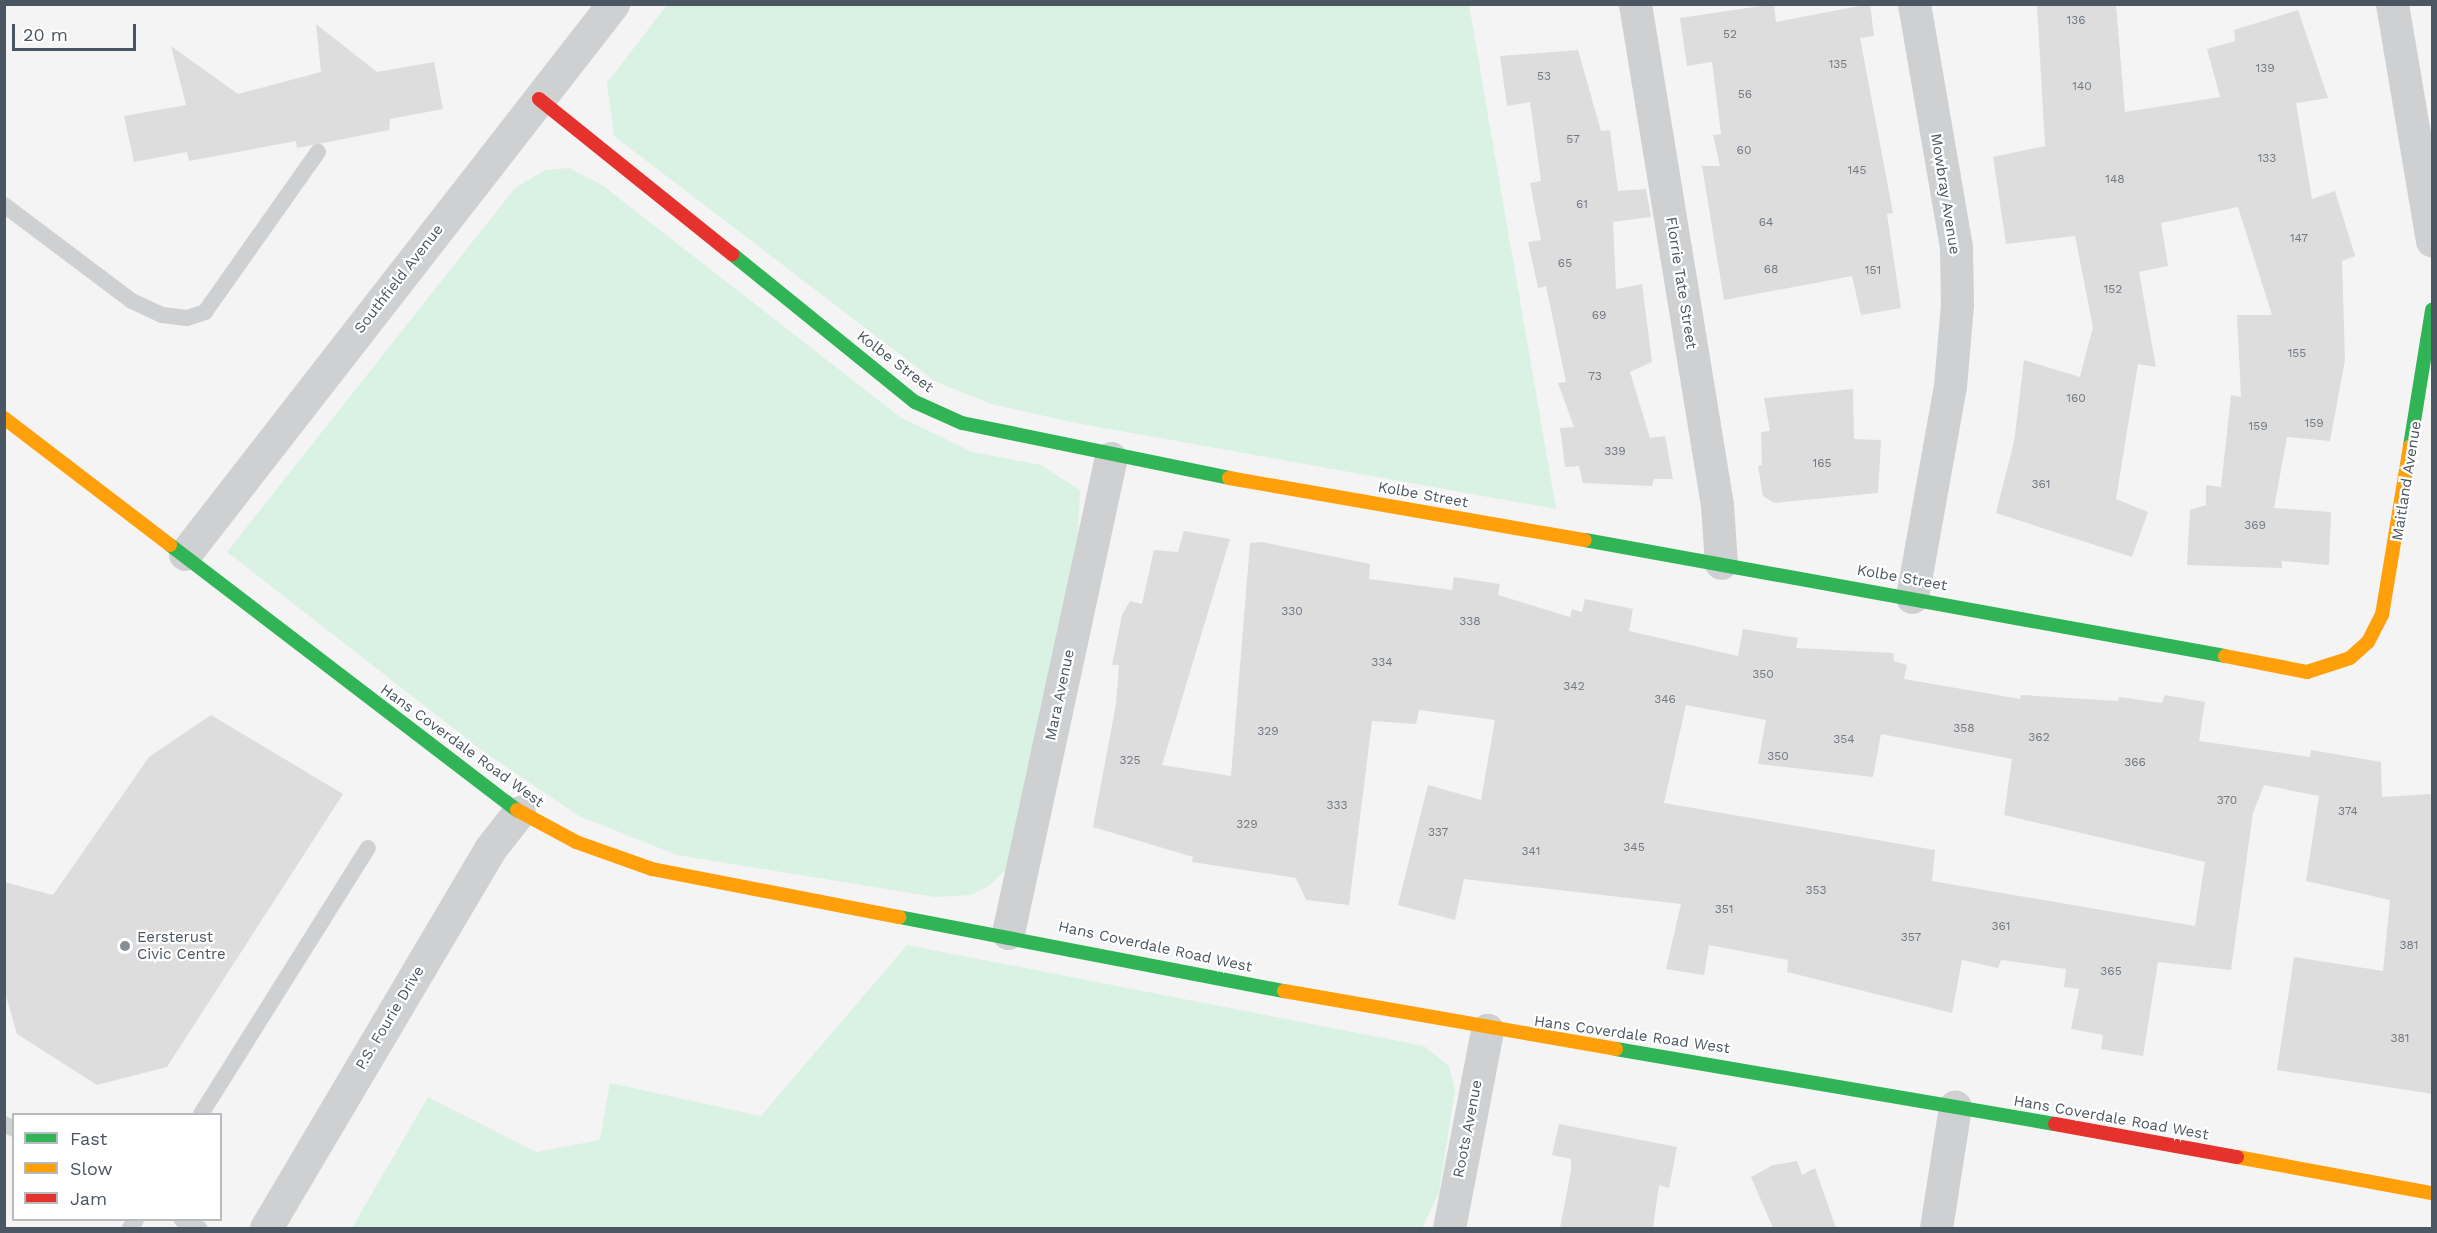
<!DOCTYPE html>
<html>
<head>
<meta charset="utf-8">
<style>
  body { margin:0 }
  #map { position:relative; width:2437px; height:1233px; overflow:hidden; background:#f4f4f4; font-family:"Work Sans",sans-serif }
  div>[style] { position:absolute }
  .green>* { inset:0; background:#d9f2e3 }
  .building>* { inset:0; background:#ddddde }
  .lane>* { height:16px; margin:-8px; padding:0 8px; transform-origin:8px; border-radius:8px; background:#ced0d2 }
  .street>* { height:33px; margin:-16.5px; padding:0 16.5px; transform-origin:16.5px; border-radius:16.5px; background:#ced0d2 }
  .fast>* { height:14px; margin:-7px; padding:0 7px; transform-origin:7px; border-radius:7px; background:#30b455 }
  .slow>* { height:14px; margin:-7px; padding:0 7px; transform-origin:7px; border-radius:7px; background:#ff9f0a }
  .jam>* { height:14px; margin:-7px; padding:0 7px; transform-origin:7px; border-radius:7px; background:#e5322d }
  .dots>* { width:16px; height:16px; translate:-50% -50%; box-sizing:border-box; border:3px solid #fff; border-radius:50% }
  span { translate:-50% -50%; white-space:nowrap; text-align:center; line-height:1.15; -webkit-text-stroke:4.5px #fff; paint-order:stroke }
  .number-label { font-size:12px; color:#707881 }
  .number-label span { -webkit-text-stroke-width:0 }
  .street-label { font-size:15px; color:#4a5661 }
  .poi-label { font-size:15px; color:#4a5661 }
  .left { translate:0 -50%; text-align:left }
  .frame { position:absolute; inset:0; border:6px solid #4a5661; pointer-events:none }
  .legend { position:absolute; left:12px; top:1113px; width:210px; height:108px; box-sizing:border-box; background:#fff; border:2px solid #b7bbc0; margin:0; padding:8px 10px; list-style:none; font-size:18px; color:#4a5661 }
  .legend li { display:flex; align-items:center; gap:12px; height:30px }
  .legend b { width:30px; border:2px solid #b7bbc0 }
  .scale { position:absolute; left:12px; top:24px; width:124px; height:27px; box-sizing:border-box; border:3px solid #4a5661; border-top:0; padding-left:8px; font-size:18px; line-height:21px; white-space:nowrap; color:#4a5661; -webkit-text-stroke:4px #fff; paint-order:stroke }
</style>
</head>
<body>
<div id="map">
  <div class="green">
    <div style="clip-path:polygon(667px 5px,1469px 5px,1556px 509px,1076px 423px,991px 404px,936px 382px,614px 136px,607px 83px)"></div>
    <div style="clip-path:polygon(569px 168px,602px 185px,900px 417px,972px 452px,1041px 465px,1080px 490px,1078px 533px,1009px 867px,989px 886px,971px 895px,935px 897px,677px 855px,579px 816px,480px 749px,227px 552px,515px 188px,545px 170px)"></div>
    <div style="clip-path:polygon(907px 945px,1424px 1046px,1449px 1066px,1455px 1091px,1439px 1192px,1422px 1228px,352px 1228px,428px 1097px,536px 1152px,600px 1140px,610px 1083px,761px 1116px)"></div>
  </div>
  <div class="building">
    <div style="clip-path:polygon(1774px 4px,1776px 22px,1870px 4px,1874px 36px,1860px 38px,1893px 213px,1887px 214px,1901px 308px,1861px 315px,1852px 276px,1724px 300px,1702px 166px,1720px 166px,1713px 135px,1721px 134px,1712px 62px,1687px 66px,1680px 18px)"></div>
    <div style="clip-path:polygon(2037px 4px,2116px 4px,2125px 112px,2220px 97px,2207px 49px,2235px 41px,2234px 30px,2298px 10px,2328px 98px,2296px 103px,2312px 199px,2335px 191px,2355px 256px,2342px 261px,2345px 360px,2330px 441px,2287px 437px,2274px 508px,2331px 512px,2329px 565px,2282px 561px,2282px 568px,2187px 565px,2190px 510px,2206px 505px,2206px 485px,2221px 487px,2231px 395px,2241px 397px,2237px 315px,2272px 315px,2238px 207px,2161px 223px,2168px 266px,2139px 272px,2156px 367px,2138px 364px,2116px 499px,2148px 512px,2132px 557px,1996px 513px,2014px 442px,2024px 360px,2080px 377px,2093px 327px,2075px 236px,2006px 244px,1993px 157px,2045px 146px)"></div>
    <div style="clip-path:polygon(316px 24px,377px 72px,434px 62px,443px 109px,390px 119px,389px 130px,297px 148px,296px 141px,189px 161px,187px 152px,134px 162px,124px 116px,186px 105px,171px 46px,238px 94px,321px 72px)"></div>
    <div style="clip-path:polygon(1578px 50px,1601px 131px,1610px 130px,1618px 191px,1646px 189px,1651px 217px,1613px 222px,1616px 289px,1642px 284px,1652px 362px,1630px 372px,1650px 438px,1665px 436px,1673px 479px,1654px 479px,1652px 486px,1583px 483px,1579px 466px,1565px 467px,1560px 428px,1574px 427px,1558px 383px,1566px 382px,1546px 286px,1538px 288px,1528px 242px,1541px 240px,1530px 183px,1541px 181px,1530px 102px,1507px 106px,1500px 56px)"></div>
    <div style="clip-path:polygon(1853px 389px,1854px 439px,1881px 440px,1878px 493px,1774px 503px,1763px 496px,1758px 466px,1762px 465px,1761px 432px,1770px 431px,1764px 398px)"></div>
    <div style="clip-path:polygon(evenodd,1184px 531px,1230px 539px,1162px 765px,1231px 776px,1250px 543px,1262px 542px,1370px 564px,1369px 579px,1452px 590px,1454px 577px,1500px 584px,1498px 595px,1570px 617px,1572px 609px,1582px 612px,1585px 599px,1633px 609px,1629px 631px,1738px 656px,1743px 629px,1798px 638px,1796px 648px,1893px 653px,1894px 661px,1907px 665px,1904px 679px,2020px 699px,2021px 695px,2118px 701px,2119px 697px,2162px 703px,2165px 695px,2205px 702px,2199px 741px,2310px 757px,2311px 750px,2381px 762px,2382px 797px,2433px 794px,2433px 1094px,2277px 1070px,2294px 957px,2383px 971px,2390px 900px,2306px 881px,2319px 796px,2264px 785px,2253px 813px,2231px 970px,2158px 962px,2143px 1056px,2101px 1049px,2103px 1035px,2071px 1029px,2079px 989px,2064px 987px,2066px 969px,2001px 960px,1998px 968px,1962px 960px,1952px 1013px,1787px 972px,1788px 960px,1709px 945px,1704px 975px,1666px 969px,1681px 904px,1464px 879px,1455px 920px,1398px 905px,1428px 785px,1481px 800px,1495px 720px,1419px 710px,1416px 724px,1372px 721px,1349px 905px,1306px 900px,1296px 878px,1192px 862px,1193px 857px,1093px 827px,1116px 704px,1119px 665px,1112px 665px,1122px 615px,1130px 601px,1142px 604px,1154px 550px,1178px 552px,1184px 531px,1686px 705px,1766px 720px,1758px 764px,1873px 777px,1881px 734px,2012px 759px,2004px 815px,2205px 862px,2195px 926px,1932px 881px,1935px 850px,1664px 803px,1686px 705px)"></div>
    <div style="clip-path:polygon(211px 715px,343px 794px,167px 1067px,97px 1085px,17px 1034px,4px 989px,4px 882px,53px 895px,149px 757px)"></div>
    <div style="clip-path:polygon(1559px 1124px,1677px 1147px,1669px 1188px,1659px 1185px,1653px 1228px,1560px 1228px,1571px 1171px,1571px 1159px,1552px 1155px)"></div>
    <div style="clip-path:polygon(1797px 1161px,1802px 1175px,1815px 1168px,1836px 1228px,1773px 1228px,1751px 1177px,1773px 1165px)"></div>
  </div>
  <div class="lane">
    <div style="left:4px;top:205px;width:160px;rotate:36.9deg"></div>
    <div style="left:132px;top:301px;width:33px;rotate:25deg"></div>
    <div style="left:162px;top:315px;width:25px;rotate:7deg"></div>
    <div style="left:187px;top:318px;width:19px;rotate:-18deg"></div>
    <div style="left:205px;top:312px;width:196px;rotate:-54.8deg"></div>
    <div style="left:201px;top:1114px;width:314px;rotate:-57.9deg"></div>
    <div style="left:4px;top:1124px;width:11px;rotate:27deg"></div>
    <div style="left:182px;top:1220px;width:19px;rotate:25deg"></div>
    <div style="left:130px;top:1228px;width:10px;rotate:-53deg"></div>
  </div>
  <div class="street">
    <div style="left:1635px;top:4px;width:508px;rotate:80.7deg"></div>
    <div style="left:1717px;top:505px;width:58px;rotate:86.1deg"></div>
    <div style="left:2392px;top:4px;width:240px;rotate:80.4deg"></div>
    <div style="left:185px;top:554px;width:697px;rotate:-52.11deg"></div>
    <div style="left:1912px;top:597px;width:214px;rotate:-79.8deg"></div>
    <div style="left:1950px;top:386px;width:81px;rotate:-85.1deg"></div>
    <div style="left:1957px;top:305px;width:58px;rotate:-91deg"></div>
    <div style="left:1956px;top:247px;width:247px;rotate:-99.8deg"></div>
    <div style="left:1008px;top:933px;width:486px;rotate:-77.8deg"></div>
    <div style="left:266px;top:1228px;width:440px;rotate:-59.4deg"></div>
    <div style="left:490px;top:849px;width:47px;rotate:-51.9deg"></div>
    <div style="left:1449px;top:1228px;width:202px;rotate:-79.1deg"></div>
    <div style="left:1936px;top:1228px;width:123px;rotate:-81.1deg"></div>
  </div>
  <div class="fast">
    <div style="left:732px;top:254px;width:235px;rotate:39deg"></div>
    <div style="left:915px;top:402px;width:51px;rotate:24.1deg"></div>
    <div style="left:962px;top:423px;width:273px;rotate:11.6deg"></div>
    <div style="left:2410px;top:446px;width:138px;rotate:-80.8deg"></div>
    <div style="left:1585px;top:540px;width:650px;rotate:10.27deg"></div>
    <div style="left:170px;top:545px;width:437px;rotate:37.4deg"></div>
    <div style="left:899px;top:917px;width:392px;rotate:10.9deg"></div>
    <div style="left:1616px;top:1049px;width:445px;rotate:9.7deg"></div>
  </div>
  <div class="slow">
    <div style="left:4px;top:418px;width:209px;rotate:37.4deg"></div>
    <div style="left:1229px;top:478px;width:361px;rotate:9.9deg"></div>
    <div style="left:2225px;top:656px;width:84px;rotate:11deg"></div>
    <div style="left:2307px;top:672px;width:45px;rotate:-18deg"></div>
    <div style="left:2350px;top:658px;width:24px;rotate:-42deg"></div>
    <div style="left:2368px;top:642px;width:30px;rotate:-63deg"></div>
    <div style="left:2382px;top:615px;width:171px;rotate:-80.6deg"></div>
    <div style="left:517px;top:810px;width:67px;rotate:28.5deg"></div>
    <div style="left:576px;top:842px;width:81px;rotate:19.6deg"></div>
    <div style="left:652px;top:869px;width:252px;rotate:11deg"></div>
    <div style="left:1284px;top:991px;width:337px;rotate:9.9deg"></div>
    <div style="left:2237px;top:1157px;width:198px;rotate:10.5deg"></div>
  </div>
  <div class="jam">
    <div style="left:539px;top:99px;width:248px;rotate:38.8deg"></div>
    <div style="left:2055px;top:1124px;width:185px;rotate:10.3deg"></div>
  </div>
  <div class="dots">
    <div style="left:125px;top:946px;background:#868d94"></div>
  </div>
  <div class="number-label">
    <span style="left:2076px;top:21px">136</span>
    <span style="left:1730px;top:35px">52</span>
    <span style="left:1838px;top:65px">135</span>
    <span style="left:2265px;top:69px">139</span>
    <span style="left:1544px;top:77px">53</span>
    <span style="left:2082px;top:87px">140</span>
    <span style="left:1745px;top:95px">56</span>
    <span style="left:1573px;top:140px">57</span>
    <span style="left:1744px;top:151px">60</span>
    <span style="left:2267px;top:159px">133</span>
    <span style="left:1857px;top:171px">145</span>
    <span style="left:2115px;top:180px">148</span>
    <span style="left:1582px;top:205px">61</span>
    <span style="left:1766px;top:223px">64</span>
    <span style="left:2299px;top:239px">147</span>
    <span style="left:1565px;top:264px">65</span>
    <span style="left:1771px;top:270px">68</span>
    <span style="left:1873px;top:271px">151</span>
    <span style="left:2113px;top:290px">152</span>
    <span style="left:1599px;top:316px">69</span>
    <span style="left:2297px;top:354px">155</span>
    <span style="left:1595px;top:377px">73</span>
    <span style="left:2076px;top:399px">160</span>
    <span style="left:2314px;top:424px">159</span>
    <span style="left:2258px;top:427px">159</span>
    <span style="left:1615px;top:452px">339</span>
    <span style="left:1822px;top:464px">165</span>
    <span style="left:2041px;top:485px">361</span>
    <span style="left:2255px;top:526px">369</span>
    <span style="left:1292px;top:612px">330</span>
    <span style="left:1470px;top:622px">338</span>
    <span style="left:1382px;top:663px">334</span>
    <span style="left:1763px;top:675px">350</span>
    <span style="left:1574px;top:687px">342</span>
    <span style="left:1665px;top:700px">346</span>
    <span style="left:1964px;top:729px">358</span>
    <span style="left:1268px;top:732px">329</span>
    <span style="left:2039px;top:738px">362</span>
    <span style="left:1844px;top:740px">354</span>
    <span style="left:1778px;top:757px">350</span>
    <span style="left:1130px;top:761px">325</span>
    <span style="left:2135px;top:763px">366</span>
    <span style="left:2227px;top:801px">370</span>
    <span style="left:1337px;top:806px">333</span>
    <span style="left:2348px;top:812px">374</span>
    <span style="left:1247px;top:825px">329</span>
    <span style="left:1438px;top:833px">337</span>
    <span style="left:1634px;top:848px">345</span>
    <span style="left:1531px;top:852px">341</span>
    <span style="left:1816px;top:891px">353</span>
    <span style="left:1724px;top:910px">351</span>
    <span style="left:2001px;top:927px">361</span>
    <span style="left:1911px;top:938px">357</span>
    <span style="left:2409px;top:946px">381</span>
    <span style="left:2111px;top:972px">365</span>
    <span style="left:2400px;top:1039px">381</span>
  </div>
  <div class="street-label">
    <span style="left:1945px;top:194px;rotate:81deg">Mowbray Avenue</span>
    <span style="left:399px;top:279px;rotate:-52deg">Southfield Avenue</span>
    <span style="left:1681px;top:283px;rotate:81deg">Florrie Tate Street</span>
    <span style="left:895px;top:362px;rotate:37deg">Kolbe Street</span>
    <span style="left:2407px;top:481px;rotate:-81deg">Maitland Avenue</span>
    <span style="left:1423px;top:495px;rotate:10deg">Kolbe Street</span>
    <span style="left:1902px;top:578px;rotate:10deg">Kolbe Street</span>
    <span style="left:1060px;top:695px;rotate:-78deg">Mara Avenue</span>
    <span style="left:462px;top:746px;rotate:36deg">Hans Coverdale Road West</span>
    <span style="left:1155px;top:947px;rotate:12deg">Hans Coverdale Road West</span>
    <span style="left:390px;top:1018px;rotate:-59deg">P.S. Fourie Drive</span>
    <span style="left:1632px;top:1035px;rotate:8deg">Hans Coverdale Road West</span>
    <span style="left:2111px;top:1118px;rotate:10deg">Hans Coverdale Road West</span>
    <span style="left:1468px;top:1129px;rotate:-79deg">Roots Avenue</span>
  </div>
  <div class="poi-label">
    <span class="left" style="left:137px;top:946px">Eersterust<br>Civic Centre</span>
  </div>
  <div class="frame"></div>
  <ul class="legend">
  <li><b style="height:8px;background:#30b455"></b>Fast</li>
  <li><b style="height:8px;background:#ff9f0a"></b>Slow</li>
  <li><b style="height:8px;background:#e5322d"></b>Jam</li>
  </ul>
  <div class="scale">20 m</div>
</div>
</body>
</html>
